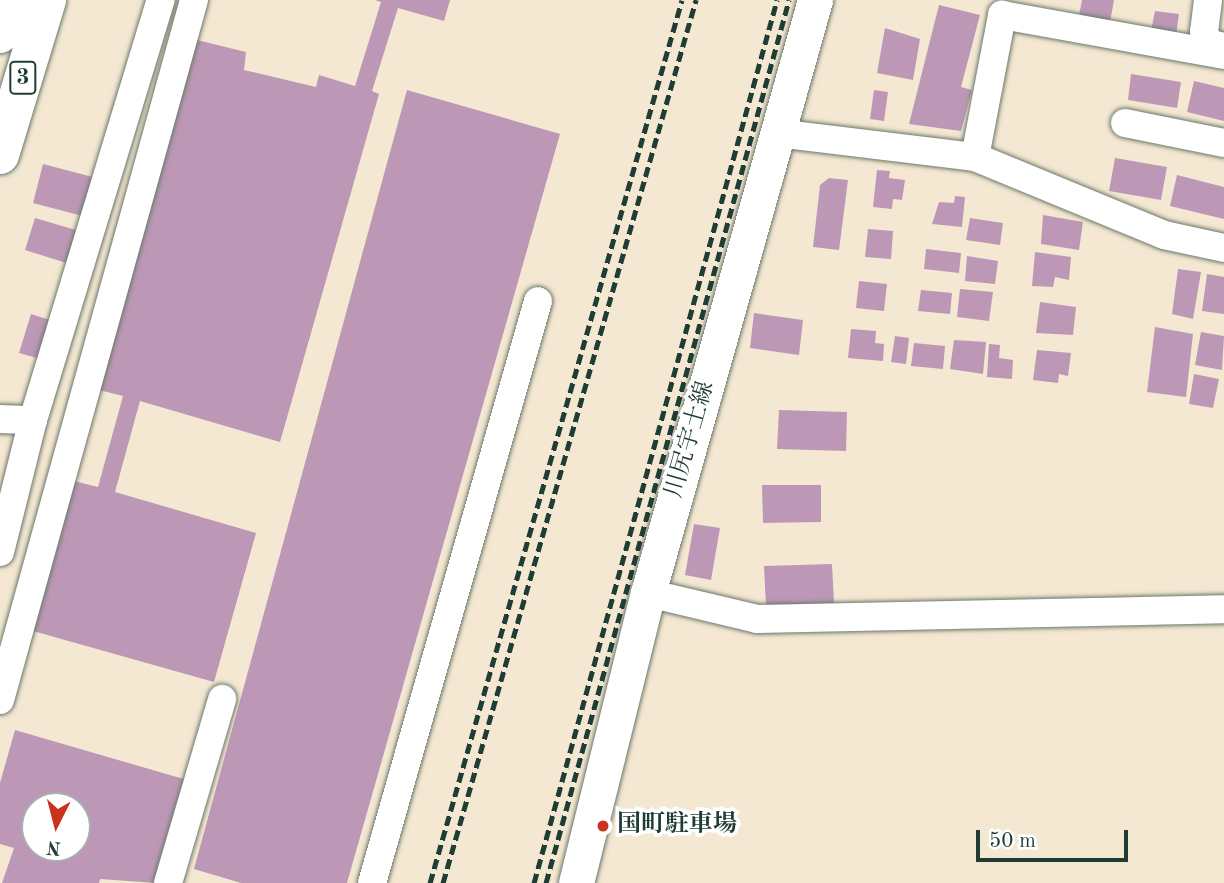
<!DOCTYPE html>
<html>
<head>
<meta charset="utf-8">
<style>
  body { margin:0 }
  #map { position:relative; width:1224px; height:883px; overflow:hidden; background:#f5e8d2; font-family:"Old Standard TT","Noto Serif JP",serif }
  div>[style] { position:absolute }
  .building>* { inset:0; background:#bc98b6 }
  .roads { filter:drop-shadow(0 0 2px #6a796b) drop-shadow(0 0 2px #6a796b) }
  .minor>* { height:28px; margin:-14px; padding:0 14px; transform-origin:14px; border-radius:14px; background:#fff }
  .major>* { height:35px; margin:-17.5px; padding:0 17.5px; transform-origin:17.5px; border-radius:17.5px; background:#fff }
  .highway>* { height:38px; margin:-19px; padding:0 19px; transform-origin:19px; border-radius:19px; background:#fff }
  .rail>* { height:5px; margin-top:-2.5px; transform-origin:0; background:repeating-linear-gradient(90deg,#1f3d34 0 10px,transparent 0 15px) }
  .dots>* { width:19px; height:19px; translate:-50% -50%; box-sizing:border-box; border:4px solid #fff; border-radius:50% }
  span { translate:-50% -50%; white-space:nowrap; text-align:center; line-height:1.15; -webkit-text-stroke:7px #fff; paint-order:stroke }
  .shield-label span { padding:2px 5px; background:#fff; border:2px solid; border-radius:5px; -webkit-text-stroke-width:0 }
  .shield-label { font-size:23px; color:#1f3d34; font-weight:700 }
  .street-label { font-size:24px; color:#1f3d34 }
  .poi-label { font-size:24px; color:#1f3d34; font-weight:700 }
  .left { translate:0 -50%; text-align:left }
  .north { position:absolute; left:21px; top:792px; width:70px; height:70px; box-sizing:border-box; background:#fff; border:2px solid #a5b1ae; border-radius:50%; rotate:186deg; font-size:19px; font-weight:700; line-height:28px; text-align:center; color:#1f3d34 }
  .north::after { content:''; display:block; margin:auto; width:24px; height:32px; background:#c8321e; clip-path:polygon(50% 0,100% 100%,50% 72%,0 100%) }
  .scale { position:absolute; left:976px; top:830px; width:152px; height:32px; box-sizing:border-box; border:4px solid #1f3d34; border-top:0; padding-left:9px; font-size:21px; line-height:24px; white-space:nowrap; color:#1f3d34; -webkit-text-stroke:5px #fff; paint-order:stroke }
</style>
</head>
<body>
<div id="map">
  <div class="building">
    <div style="clip-path:polygon(375px 0,450px 0,444px 21px,398px 8px,372px 91px,379px 94px,280px 442px,140px 401px,115px 492px,256px 533px,214px 682px,33px 631px,74px 481px,98px 487px,123px 396px,99px 390px,197px 40px,246px 52px,244px 70px,316px 87px,319px 75px,355px 86px,381px 2px)"></div>
    <div style="clip-path:polygon(1082px 0,1114px 0,1110px 22px,1079px 16px)"></div>
    <div style="clip-path:polygon(939px 5px,980px 15px,961px 87px,972px 90px,961px 131px,909px 124px)"></div>
    <div style="clip-path:polygon(1155px 11px,1179px 14px,1176px 35px,1151px 31px)"></div>
    <div style="clip-path:polygon(885px 28px,920px 39px,913px 80px,877px 73px)"></div>
    <div style="clip-path:polygon(1131px 74px,1181px 82px,1177px 108px,1128px 100px)"></div>
    <div style="clip-path:polygon(1194px 81px,1224px 88px,1224px 121px,1187px 112px)"></div>
    <div style="clip-path:polygon(407px 90px,560px 134px,347px 883px,241px 883px,194px 869px)"></div>
    <div style="clip-path:polygon(874px 90px,888px 92px,884px 121px,870px 119px)"></div>
    <div style="clip-path:polygon(1115px 158px,1167px 167px,1161px 200px,1109px 191px)"></div>
    <div style="clip-path:polygon(43px 164px,100px 179px,90px 218px,33px 203px)"></div>
    <div style="clip-path:polygon(877px 170px,890px 171px,889px 178px,905px 180px,902px 200px,893px 199px,892px 209px,873px 207px)"></div>
    <div style="clip-path:polygon(1177px 175px,1224px 187px,1224px 219px,1170px 206px)"></div>
    <div style="clip-path:polygon(829px 178px,848px 180px,839px 250px,813px 247px,820px 185px)"></div>
    <div style="clip-path:polygon(955px 196px,965px 197px,962px 227px,932px 224px,939px 202px,954px 203px)"></div>
    <div style="clip-path:polygon(1043px 215px,1083px 222px,1079px 250px,1041px 244px)"></div>
    <div style="clip-path:polygon(35px 218px,86px 233px,76px 266px,25px 250px)"></div>
    <div style="clip-path:polygon(970px 218px,1003px 223px,1000px 245px,966px 240px)"></div>
    <div style="clip-path:polygon(868px 229px,893px 231px,891px 259px,865px 257px)"></div>
    <div style="clip-path:polygon(926px 249px,961px 253px,959px 273px,924px 269px)"></div>
    <div style="clip-path:polygon(1035px 252px,1071px 257px,1069px 280px,1055px 277px,1053px 287px,1032px 286px)"></div>
    <div style="clip-path:polygon(967px 256px,998px 261px,995px 284px,965px 281px)"></div>
    <div style="clip-path:polygon(1178px 269px,1201px 272px,1193px 319px,1172px 314px)"></div>
    <div style="clip-path:polygon(1207px 274px,1224px 277px,1224px 314px,1202px 311px)"></div>
    <div style="clip-path:polygon(859px 281px,887px 284px,884px 311px,856px 308px)"></div>
    <div style="clip-path:polygon(960px 289px,993px 292px,989px 321px,957px 317px)"></div>
    <div style="clip-path:polygon(921px 290px,952px 293px,950px 314px,918px 311px)"></div>
    <div style="clip-path:polygon(1040px 302px,1076px 307px,1073px 335px,1036px 333px)"></div>
    <div style="clip-path:polygon(754px 313px,803px 320px,799px 355px,750px 348px)"></div>
    <div style="clip-path:polygon(31px 314px,56px 322px,44px 360px,19px 353px)"></div>
    <div style="clip-path:polygon(1155px 327px,1193px 334px,1186px 397px,1147px 392px)"></div>
    <div style="clip-path:polygon(851px 329px,876px 331px,875px 343px,884px 344px,883px 361px,848px 358px)"></div>
    <div style="clip-path:polygon(1201px 332px,1224px 336px,1222px 370px,1195px 365px)"></div>
    <div style="clip-path:polygon(895px 336px,909px 338px,906px 364px,891px 362px)"></div>
    <div style="clip-path:polygon(954px 340px,986px 342px,983px 374px,950px 369px)"></div>
    <div style="clip-path:polygon(914px 343px,945px 346px,943px 369px,911px 366px)"></div>
    <div style="clip-path:polygon(989px 344px,1000px 345px,999px 358px,1013px 360px,1012px 379px,987px 377px)"></div>
    <div style="clip-path:polygon(1037px 350px,1071px 353px,1068px 376px,1059px 374px,1058px 383px,1033px 380px)"></div>
    <div style="clip-path:polygon(1194px 374px,1219px 379px,1213px 408px,1189px 404px)"></div>
    <div style="clip-path:polygon(779px 410px,847px 412px,846px 451px,777px 449px)"></div>
    <div style="clip-path:polygon(762px 485px,821px 485px,821px 522px,763px 523px)"></div>
    <div style="clip-path:polygon(694px 524px,720px 528px,711px 580px,685px 575px)"></div>
    <div style="clip-path:polygon(832px 564px,834px 603px,766px 606px,764px 566px)"></div>
    <div style="clip-path:polygon(evenodd,15px 730px,187px 780px,156px 883px,100px 879px,99px 883px,2px 883px,14px 848px,0 844px,0 783px,15px 730px,35px 806px,77px 806px,77px 848px,35px 848px,35px 806px)"></div>
  </div>
  <div class="roads">
    <div class="minor">
      <div style="left:1208px;top:0;width:31px;rotate:97deg"></div>
      <div style="left:1204px;top:31px;width:12px;rotate:76deg"></div>
      <div style="left:1207px;top:43px;width:17px;rotate:13deg"></div>
      <div style="left:1125px;top:123px;width:101px;rotate:11.4deg"></div>
      <div style="left:777px;top:133px;width:199px;rotate:6.9deg"></div>
      <div style="left:975px;top:157px;width:204px;rotate:22.4deg"></div>
      <div style="left:1164px;top:235px;width:61px;rotate:12.2deg"></div>
      <div style="left:975px;top:157px;width:145px;rotate:-79.2deg"></div>
      <div style="left:1002px;top:15px;width:226px;rotate:10.2deg"></div>
      <div style="left:0;top:419px;width:33px;rotate:2deg"></div>
      <div style="left:0;top:552px;width:136px;rotate:-76deg"></div>
      <div style="left:33px;top:420px;width:439px;rotate:-73.1deg"></div>
      <div style="left:648px;top:593px;width:112px;rotate:13.4deg"></div>
      <div style="left:757px;top:619px;width:467px;rotate:-1.2deg"></div>
      <div style="left:0;top:700px;width:726px;rotate:-74.51deg"></div>
      <div style="left:168px;top:883px;width:192px;rotate:-73.6deg"></div>
      <div style="left:372px;top:883px;width:605px;rotate:-74.08deg"></div>
    </div>
    <div class="major">
      <div style="left:576px;top:883px;width:299px;rotate:-76.1deg"></div>
      <div style="left:648px;top:593px;width:616px;rotate:-74.27deg"></div>
    </div>
    <div class="highway">
      <div style="left:0;top:34px;width:35px;rotate:-74deg"></div>
      <div style="left:0;top:155px;width:162px;rotate:-73.1deg"></div>
    </div>
  </div>
  <div class="rail">
    <div style="left:430px;top:883px;width:918px;rotate:-74.07deg"></div>
    <div style="left:443px;top:883px;width:919px;rotate:-74.01deg"></div>
    <div style="left:534px;top:883px;width:916px;rotate:-74.61deg"></div>
    <div style="left:546px;top:883px;width:916px;rotate:-74.61deg"></div>
  </div>
  <div class="dots">
    <div style="left:603px;top:826px;background:#c8321e"></div>
  </div>
  <div class="shield-label">
    <span style="left:23px;top:78px">3</span>
  </div>
  <div class="street-label">
    <span style="left:691px;top:440px;rotate:-74deg">川尻宇土線</span>
  </div>
  <div class="poi-label">
    <span class="left" style="left:617px;top:826px">国町駐車場</span>
  </div>
  <div class="north">N</div>
  <div class="scale">50 m</div>
</div>
</body>
</html>
